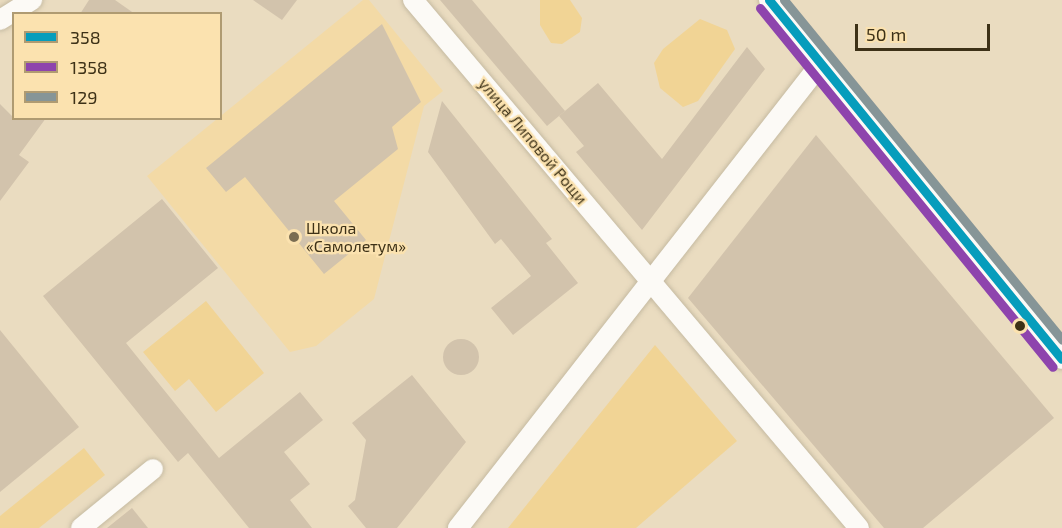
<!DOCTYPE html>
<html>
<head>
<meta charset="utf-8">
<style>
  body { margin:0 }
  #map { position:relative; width:1062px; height:528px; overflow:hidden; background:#eadcc0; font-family:"Exo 2",sans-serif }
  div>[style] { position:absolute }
  .built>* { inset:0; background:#f3daa6 }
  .green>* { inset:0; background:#f1d495 }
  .building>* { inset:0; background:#d2c3ac }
  .round { border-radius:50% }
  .roads { filter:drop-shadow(0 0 2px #c5baa1) drop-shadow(0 0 2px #c5baa1) }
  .minor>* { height:20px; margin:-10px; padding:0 10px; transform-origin:10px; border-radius:10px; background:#fcfaf6 }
  .bus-1>* { height:9px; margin:-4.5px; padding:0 4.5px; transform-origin:4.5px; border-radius:4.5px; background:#069dbc }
  .bus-2>* { height:9px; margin:-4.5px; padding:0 4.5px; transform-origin:4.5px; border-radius:4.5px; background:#8e44ad }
  .bus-3>* { height:9px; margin:-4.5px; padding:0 4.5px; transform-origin:4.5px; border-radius:4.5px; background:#869597 }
  .dots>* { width:16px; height:16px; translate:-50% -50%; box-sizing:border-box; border:3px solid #fbe2af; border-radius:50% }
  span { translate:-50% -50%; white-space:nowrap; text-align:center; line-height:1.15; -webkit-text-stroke:4.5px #fbe2af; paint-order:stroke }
  .street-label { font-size:16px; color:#3d3117 }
  .poi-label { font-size:16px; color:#3d3117 }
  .left { translate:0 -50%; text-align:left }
  .legend { position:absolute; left:12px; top:12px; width:210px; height:108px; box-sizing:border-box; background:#fbe2af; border:2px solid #af9b72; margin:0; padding:8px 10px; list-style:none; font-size:18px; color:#3d3117 }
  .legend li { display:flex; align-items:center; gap:12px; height:30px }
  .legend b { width:30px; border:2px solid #af9b72 }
  .scale { position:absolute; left:855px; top:24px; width:135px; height:27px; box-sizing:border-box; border:3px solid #3d3117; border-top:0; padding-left:8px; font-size:18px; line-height:21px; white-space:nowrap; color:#3d3117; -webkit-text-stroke:4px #fbe2af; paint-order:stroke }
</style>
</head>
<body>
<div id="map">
  <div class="built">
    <div style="clip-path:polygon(363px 0,369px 0,443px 91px,424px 106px,374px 299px,316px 346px,290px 352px,147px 176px)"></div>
  </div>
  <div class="green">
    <div style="clip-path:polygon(540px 0,570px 0,582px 18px,580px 32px,562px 44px,551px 43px,540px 25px)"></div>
    <div style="clip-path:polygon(700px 19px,727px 30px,735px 49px,698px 101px,683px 107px,660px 88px,654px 63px,663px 49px)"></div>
    <div style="clip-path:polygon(206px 301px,264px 373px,216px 412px,189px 379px,175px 391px,143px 352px)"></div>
    <div style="clip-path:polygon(655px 345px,737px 441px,636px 528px,508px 528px)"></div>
    <div style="clip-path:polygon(84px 448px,105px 475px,39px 528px,0 528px,0 516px)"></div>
  </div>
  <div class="building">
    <div style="clip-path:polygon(89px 0,115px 0,135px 14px,80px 14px)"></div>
    <div style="clip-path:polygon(253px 0,297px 0,282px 20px)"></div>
    <div style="clip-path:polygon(440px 0,472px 0,565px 111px,547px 126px)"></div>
    <div style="clip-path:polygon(382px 24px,421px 102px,392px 127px,398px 149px,334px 201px,366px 240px,324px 274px,245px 177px,226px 192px,206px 168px)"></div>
    <div style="clip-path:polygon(747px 47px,765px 69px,642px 230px,576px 152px,584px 146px,559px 116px,598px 83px,662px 159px)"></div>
    <div style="clip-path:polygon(442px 101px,552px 239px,546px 243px,578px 283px,513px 335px,491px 308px,531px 276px,501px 239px,495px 244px,428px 152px)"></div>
    <div style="clip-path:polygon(0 104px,14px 118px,46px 118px,19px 155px,29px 162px,0 201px)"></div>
    <div style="clip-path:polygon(816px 135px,1054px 418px,923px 528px,884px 528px,688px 298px)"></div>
    <div style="clip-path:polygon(162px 199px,218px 268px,126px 343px,219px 458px,300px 392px,323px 420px,284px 452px,310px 484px,290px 500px,312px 528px,249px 528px,188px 453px,178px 462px,43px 296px)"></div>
    <div style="clip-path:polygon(0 330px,79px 427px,0 492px)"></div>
    <div class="round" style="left:443px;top:339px;width:36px;height:36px"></div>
    <div style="clip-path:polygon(412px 375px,466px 442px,397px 528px,366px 528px,348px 506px,355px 500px,366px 440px,352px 423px)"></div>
    <div style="clip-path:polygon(132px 508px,148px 528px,107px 528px)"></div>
  </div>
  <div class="roads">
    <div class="minor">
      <div style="left:413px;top:0;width:691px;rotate:49.81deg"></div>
      <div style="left:769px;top:0;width:463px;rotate:50.8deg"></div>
      <div style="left:0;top:20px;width:38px;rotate:-32deg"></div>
      <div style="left:81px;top:528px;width:93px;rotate:-39.3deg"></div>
      <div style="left:458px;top:528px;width:591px;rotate:-52.01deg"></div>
    </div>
  </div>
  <div class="bus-1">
    <div style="left:769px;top:0;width:463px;rotate:50.8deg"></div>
  </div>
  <div class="bus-2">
    <div style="left:760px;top:8px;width:463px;rotate:50.8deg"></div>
  </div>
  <div class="bus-3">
    <div style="left:784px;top:0;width:439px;rotate:50.7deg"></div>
  </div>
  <div class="dots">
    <div style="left:294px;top:237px;background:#7a6d52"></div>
    <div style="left:1020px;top:326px;background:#3d3117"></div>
  </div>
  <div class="street-label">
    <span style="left:533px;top:141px;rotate:50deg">улица Липовой Рощи</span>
  </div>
  <div class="poi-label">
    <span class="left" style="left:306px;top:237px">Школа<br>«Самолетум»</span>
  </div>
  <ul class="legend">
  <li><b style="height:8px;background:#069dbc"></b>358</li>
  <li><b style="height:8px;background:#8e44ad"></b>1358</li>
  <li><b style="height:8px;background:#869597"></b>129</li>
  </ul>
  <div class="scale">50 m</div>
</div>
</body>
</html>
